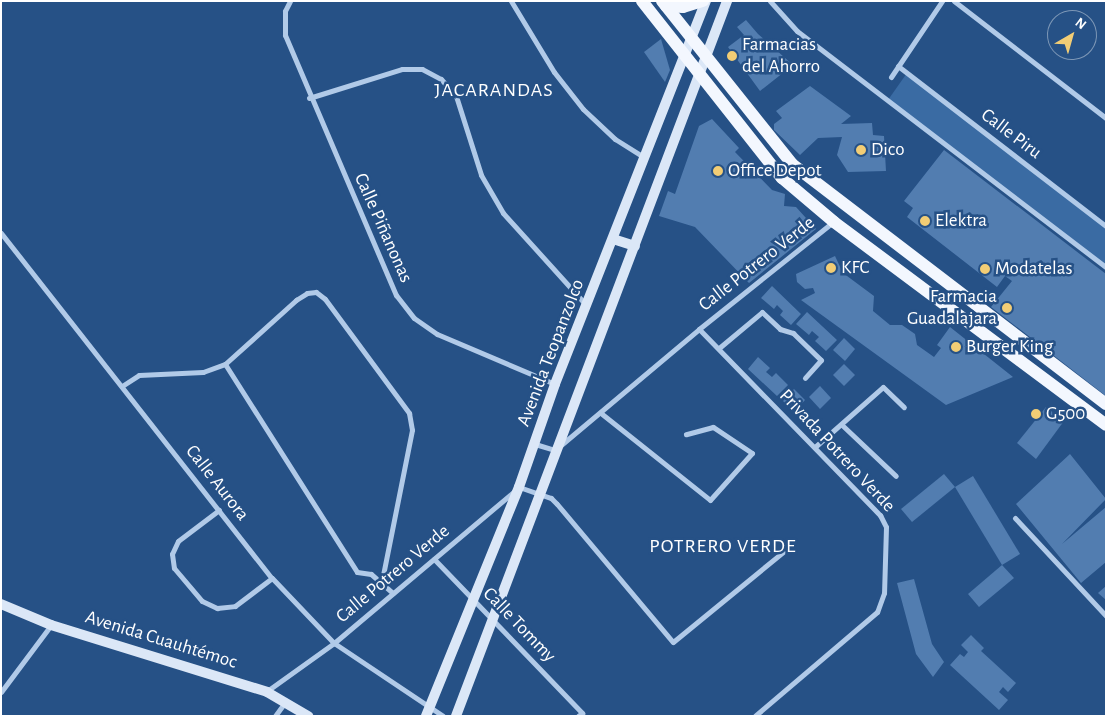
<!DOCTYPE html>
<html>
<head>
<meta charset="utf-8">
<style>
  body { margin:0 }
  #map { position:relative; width:1107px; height:717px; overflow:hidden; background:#265186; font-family:"Alegreya Sans",sans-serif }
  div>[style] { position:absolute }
  .green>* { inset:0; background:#3a6ba3 }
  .building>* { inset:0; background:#527db0 }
  .minor>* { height:5px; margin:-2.5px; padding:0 2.5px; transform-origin:2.5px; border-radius:2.5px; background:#b1cae8 }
  .secondary>* { height:10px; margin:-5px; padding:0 5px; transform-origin:5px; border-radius:5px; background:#dbe7f7 }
  .primary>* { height:12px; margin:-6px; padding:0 6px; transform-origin:6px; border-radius:6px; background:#f3f7fe }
  .dots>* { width:14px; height:14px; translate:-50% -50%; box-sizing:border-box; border:2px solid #265186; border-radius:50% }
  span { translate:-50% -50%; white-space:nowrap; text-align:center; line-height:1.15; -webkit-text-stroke:5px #265186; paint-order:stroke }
  .poi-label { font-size:19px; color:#fff }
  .left { translate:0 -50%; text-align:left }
  .right { translate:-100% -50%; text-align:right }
  .street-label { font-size:19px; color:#fff }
  .neighbourhood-label { font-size:20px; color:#fff; letter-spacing:1px }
  .frame { position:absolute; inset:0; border:2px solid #fff; pointer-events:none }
  .north { position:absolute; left:1047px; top:10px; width:50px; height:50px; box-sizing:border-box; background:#265186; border:1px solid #7d97b6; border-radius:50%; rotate:38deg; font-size:14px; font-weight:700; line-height:20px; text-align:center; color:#fff }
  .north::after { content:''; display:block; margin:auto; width:18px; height:22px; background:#f2cd75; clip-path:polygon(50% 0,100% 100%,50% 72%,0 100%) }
</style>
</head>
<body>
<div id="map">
  <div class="green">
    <div style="clip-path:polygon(907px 73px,1106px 226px,1106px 267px,888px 100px)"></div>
  </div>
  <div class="building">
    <div style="clip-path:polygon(746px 20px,758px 34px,793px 65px,760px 91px,728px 47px,744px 35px,737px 27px)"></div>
    <div style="clip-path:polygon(661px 39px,670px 70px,665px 82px,644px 52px)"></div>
    <div style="clip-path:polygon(810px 86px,851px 116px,841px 124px,872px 123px,873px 135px,884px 136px,886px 171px,848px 172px,837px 155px,842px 137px,818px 138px,800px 155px,774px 130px,774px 124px,782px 118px,776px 111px)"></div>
    <div style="clip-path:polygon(712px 119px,739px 148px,735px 152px,772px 190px,785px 194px,784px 206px,796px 207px,816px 229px,749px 283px,695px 227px,659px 216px,668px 191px,675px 194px,699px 126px)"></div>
    <div style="clip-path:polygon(944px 150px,1106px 274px,1106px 396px,991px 307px,1012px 281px,1005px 276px,997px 287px,907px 217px,913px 208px,904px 201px)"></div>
    <div style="clip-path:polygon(835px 256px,843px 273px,874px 296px,873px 311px,890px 325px,902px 325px,915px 334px,917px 345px,934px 357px,941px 348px,937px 345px,950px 327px,1013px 377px,946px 405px,801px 300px,815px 293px,813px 288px,805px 289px,797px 282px,796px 274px)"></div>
    <div style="clip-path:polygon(772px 286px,801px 314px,791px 325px,780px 315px,783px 311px,777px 305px,774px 309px,761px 298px)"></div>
    <div style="clip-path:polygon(807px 312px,837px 340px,826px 351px,815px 341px,819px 337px,812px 331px,809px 335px,796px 324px)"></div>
    <div style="clip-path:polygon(844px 338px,855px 349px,845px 361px,833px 350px)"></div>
    <div style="clip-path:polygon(758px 357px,770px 368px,766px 372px,772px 377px,776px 373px,788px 385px,777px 396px,748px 369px)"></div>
    <div style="clip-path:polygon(844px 364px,855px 375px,844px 386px,833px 375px)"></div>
    <div style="clip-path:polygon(820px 386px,831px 398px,820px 409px,809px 397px)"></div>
    <div style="clip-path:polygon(794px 389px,805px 400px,794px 412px,783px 401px)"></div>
    <div style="clip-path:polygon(1046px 407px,1064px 421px,1036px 459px,1017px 443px)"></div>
    <div style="clip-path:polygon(1070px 454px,1106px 499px,1062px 544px,1106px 507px,1106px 562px,1081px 583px,1016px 504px)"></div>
    <div style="clip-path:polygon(944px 474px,955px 487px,912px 522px,901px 509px)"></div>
    <div style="clip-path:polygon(973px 476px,1020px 554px,1002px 565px,955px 487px)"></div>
    <div style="clip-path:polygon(1002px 565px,1014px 578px,979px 607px,968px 594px)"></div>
    <div style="clip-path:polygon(914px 579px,932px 644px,944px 662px,933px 677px,916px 654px,897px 583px)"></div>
    <div style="clip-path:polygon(1106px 586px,1106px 600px,1098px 593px)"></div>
    <div style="clip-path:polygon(971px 635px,984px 648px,981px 651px,1016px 683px,1008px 692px,1003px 687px,999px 692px,1008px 700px,999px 710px,950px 665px,960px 654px,964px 657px,968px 652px,961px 645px)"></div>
  </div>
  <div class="minor">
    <div style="left:290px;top:1px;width:11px;rotate:117deg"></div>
    <div style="left:285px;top:11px;width:24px;rotate:90deg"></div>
    <div style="left:285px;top:35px;width:283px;rotate:66.9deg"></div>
    <div style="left:396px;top:295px;width:29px;rotate:52deg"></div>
    <div style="left:414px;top:318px;width:28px;rotate:35deg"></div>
    <div style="left:437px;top:334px;width:128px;rotate:23deg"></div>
    <div style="left:511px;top:1px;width:83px;rotate:58.8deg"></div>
    <div style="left:554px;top:72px;width:47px;rotate:51.9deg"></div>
    <div style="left:583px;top:109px;width:44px;rotate:43.2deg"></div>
    <div style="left:615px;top:139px;width:34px;rotate:32deg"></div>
    <div style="left:770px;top:1px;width:40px;rotate:48deg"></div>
    <div style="left:797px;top:31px;width:389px;rotate:37.4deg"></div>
    <div style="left:954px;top:1px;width:192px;rotate:37.6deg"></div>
    <div style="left:898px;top:66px;width:262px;rotate:37.6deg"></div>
    <div style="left:891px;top:77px;width:92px;rotate:-56.1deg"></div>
    <div style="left:309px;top:98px;width:97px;rotate:-17.3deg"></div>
    <div style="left:402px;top:69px;width:20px"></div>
    <div style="left:422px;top:69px;width:21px;rotate:28deg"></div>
    <div style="left:441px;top:79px;width:23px;rotate:49deg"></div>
    <div style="left:456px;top:96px;width:83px;rotate:72.4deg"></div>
    <div style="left:481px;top:175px;width:44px;rotate:59.9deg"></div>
    <div style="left:503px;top:213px;width:125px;rotate:47.9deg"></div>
    <div style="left:1px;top:233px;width:439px;rotate:51.9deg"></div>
    <div style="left:272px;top:578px;width:90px;rotate:46.4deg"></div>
    <div style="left:334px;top:643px;width:131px;rotate:33.8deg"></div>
    <div style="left:699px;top:329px;width:260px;rotate:45.8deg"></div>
    <div style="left:880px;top:515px;width:13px;rotate:63deg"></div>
    <div style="left:886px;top:527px;width:66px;rotate:91.7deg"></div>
    <div style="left:884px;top:593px;width:20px;rotate:110deg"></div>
    <div style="left:877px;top:612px;width:160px;rotate:139.6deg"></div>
    <div style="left:719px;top:348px;width:56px;rotate:-39.9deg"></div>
    <div style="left:762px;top:312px;width:25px;rotate:43deg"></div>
    <div style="left:780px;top:329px;width:14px;rotate:17deg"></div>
    <div style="left:793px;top:333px;width:39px;rotate:44deg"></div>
    <div style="left:821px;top:360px;width:24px;rotate:132deg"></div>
    <div style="left:225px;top:364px;width:246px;rotate:57.6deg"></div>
    <div style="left:357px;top:572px;width:14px;rotate:8deg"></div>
    <div style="left:371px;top:574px;width:29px;rotate:41deg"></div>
    <div style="left:122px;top:386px;width:20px;rotate:-33deg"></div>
    <div style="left:139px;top:375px;width:64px;rotate:-2.7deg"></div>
    <div style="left:203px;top:372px;width:23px;rotate:-20deg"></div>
    <div style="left:225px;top:364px;width:96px;rotate:-42deg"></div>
    <div style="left:296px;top:300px;width:13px;rotate:-32deg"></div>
    <div style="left:307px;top:293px;width:9px;rotate:-6deg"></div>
    <div style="left:316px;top:292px;width:11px;rotate:38deg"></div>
    <div style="left:325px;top:299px;width:142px;rotate:53.6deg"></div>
    <div style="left:409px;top:413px;width:17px;rotate:80deg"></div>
    <div style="left:412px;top:430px;width:153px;rotate:101.3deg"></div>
    <div style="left:602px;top:414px;width:138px;rotate:38.5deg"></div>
    <div style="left:710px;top:500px;width:63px;rotate:-48.2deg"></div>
    <div style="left:752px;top:453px;width:47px;rotate:-146.3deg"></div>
    <div style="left:713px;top:427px;width:28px;rotate:165deg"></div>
    <div style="left:842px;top:425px;width:74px;rotate:43.4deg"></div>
    <div style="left:535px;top:444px;width:21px;rotate:17deg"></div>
    <div style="left:555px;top:450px;width:188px;rotate:-40deg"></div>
    <div style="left:699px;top:329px;width:171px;rotate:-38.6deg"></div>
    <div style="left:816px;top:446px;width:89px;rotate:-41.4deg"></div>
    <div style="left:883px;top:387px;width:29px;rotate:44deg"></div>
    <div style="left:219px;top:510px;width:51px;rotate:142.9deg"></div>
    <div style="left:178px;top:541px;width:14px;rotate:115deg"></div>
    <div style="left:172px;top:554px;width:14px;rotate:82deg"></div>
    <div style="left:174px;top:568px;width:43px;rotate:49.7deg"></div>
    <div style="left:202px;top:601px;width:17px;rotate:25deg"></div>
    <div style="left:217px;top:608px;width:18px;rotate:-6deg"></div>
    <div style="left:235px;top:606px;width:46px;rotate:-37.1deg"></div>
    <div style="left:1015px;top:518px;width:134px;rotate:47.1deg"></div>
    <div style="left:434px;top:559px;width:214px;rotate:46.1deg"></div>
    <div style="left:582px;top:713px;width:5px;rotate:143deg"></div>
    <div style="left:267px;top:691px;width:82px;rotate:-35.6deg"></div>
    <div style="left:334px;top:643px;width:242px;rotate:-40.1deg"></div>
    <div style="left:519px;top:487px;width:34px;rotate:19deg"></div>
    <div style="left:551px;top:498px;width:8px;rotate:45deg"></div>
    <div style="left:557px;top:504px;width:180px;rotate:50deg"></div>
    <div style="left:673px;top:642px;width:142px;rotate:-39.3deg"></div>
    <div style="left:1px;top:692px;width:84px;rotate:-53.3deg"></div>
    <div style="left:275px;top:716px;width:17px;rotate:-54deg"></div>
  </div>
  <div class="secondary">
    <div style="left:613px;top:239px;width:23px;rotate:18deg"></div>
    <div style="left:1px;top:604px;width:54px;rotate:22.8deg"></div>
    <div style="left:51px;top:625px;width:226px;rotate:17.2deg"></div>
    <div style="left:267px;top:692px;width:48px;rotate:30.3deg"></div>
    <div style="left:426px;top:716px;width:247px;rotate:-67.9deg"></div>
    <div style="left:519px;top:487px;width:109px;rotate:-70.7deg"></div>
    <div style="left:555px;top:384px;width:412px;rotate:-68.5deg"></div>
    <div style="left:456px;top:716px;width:765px;rotate:-69.24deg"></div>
  </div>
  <div class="primary">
    <div style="left:642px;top:1px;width:226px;rotate:51.7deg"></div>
    <div style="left:782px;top:178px;width:68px;rotate:40.2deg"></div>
    <div style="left:834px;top:222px;width:339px;rotate:36.7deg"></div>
    <div style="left:662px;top:1px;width:208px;rotate:51.4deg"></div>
    <div style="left:792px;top:164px;width:395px;rotate:37.4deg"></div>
    <div style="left:666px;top:6px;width:17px;rotate:3deg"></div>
    <div style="left:683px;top:7px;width:21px;rotate:-17deg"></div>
  </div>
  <div class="dots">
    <div style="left:732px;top:56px;background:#f2cd75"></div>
    <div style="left:861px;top:150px;background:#f2cd75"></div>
    <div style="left:718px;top:171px;background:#f2cd75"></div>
    <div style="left:925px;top:221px;background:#f2cd75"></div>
    <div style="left:831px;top:268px;background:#f2cd75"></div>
    <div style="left:985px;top:269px;background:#f2cd75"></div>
    <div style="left:1007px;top:308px;background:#f2cd75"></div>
    <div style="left:956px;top:347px;background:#f2cd75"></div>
    <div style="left:1036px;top:414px;background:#f2cd75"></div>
  </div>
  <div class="poi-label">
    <span class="left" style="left:742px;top:56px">Farmacias<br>del Ahorro</span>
    <span class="left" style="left:871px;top:150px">Dico</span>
    <span class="left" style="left:728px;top:171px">Office Depot</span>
    <span class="left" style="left:935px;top:221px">Elektra</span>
    <span class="left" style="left:841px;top:268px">KFC</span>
    <span class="left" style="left:995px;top:269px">Modatelas</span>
    <span class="right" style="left:997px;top:308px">Farmacia<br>Guadalajara</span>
    <span class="left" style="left:966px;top:347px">Burger King</span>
    <span class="left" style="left:1046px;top:414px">G500</span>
  </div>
  <div class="street-label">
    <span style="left:1011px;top:134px;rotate:37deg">Calle Piru</span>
    <span style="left:383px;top:228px;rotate:66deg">Calle Piñanonas</span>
    <span style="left:757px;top:264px;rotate:-38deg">Calle Potrero Verde</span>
    <span style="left:551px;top:353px;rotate:-69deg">Avenida Teopanzolco</span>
    <span style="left:837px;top:451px;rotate:47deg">Privada Potrero Verde</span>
    <span style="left:217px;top:483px;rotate:52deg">Calle Aurora</span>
    <span style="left:393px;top:574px;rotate:-40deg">Calle Potrero Verde</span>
    <span style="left:519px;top:625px;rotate:46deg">Calle Tommy</span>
    <span style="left:161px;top:640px;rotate:17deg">Avenida Cuauhtémoc</span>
  </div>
  <div class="neighbourhood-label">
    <span style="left:494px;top:90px">JACARANDAS</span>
    <span style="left:723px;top:546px">POTRERO VERDE</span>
  </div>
  <div class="frame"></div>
  <div class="north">N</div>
</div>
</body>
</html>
